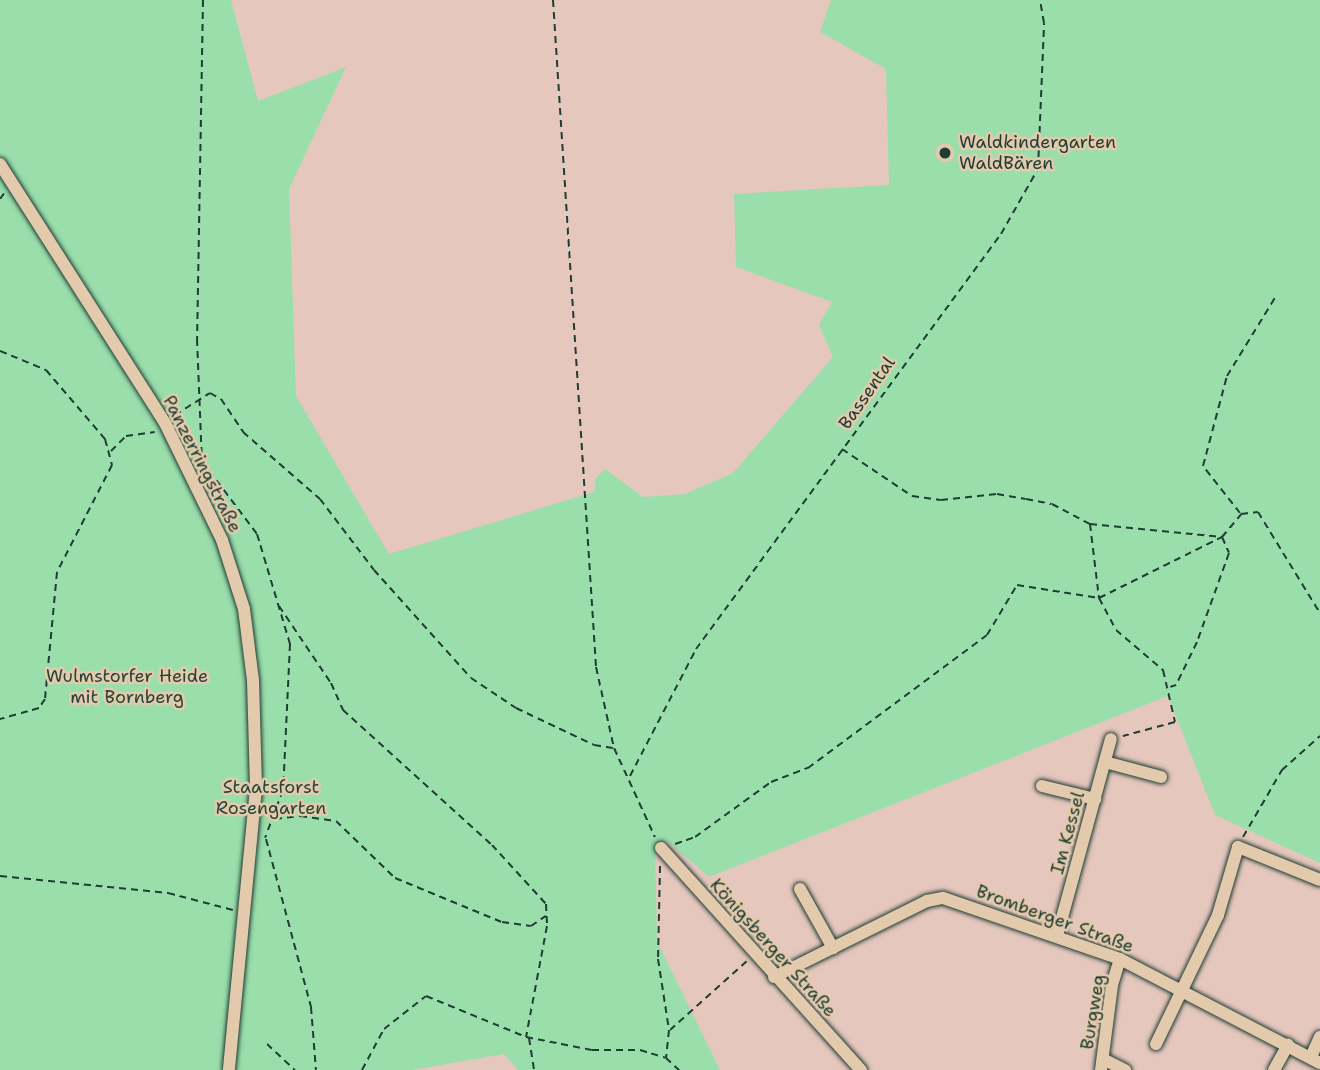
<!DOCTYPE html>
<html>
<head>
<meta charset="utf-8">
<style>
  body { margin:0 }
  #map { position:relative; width:1320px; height:1070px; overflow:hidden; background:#e6c7be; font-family:"Shantell Sans",sans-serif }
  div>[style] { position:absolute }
  .green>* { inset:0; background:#9adeab }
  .path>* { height:2px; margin-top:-1px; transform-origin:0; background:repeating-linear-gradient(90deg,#1f3d34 0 7px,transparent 0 12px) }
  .roads { filter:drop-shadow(0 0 2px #1f3d34) drop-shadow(0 0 2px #1f3d34) }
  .minor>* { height:12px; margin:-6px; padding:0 6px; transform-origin:6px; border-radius:6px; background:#e4caac }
  .dots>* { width:19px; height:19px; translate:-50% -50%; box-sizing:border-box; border:4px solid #e4caac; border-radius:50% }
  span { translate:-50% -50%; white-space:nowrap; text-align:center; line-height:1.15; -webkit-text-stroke:5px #e4caac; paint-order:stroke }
  .poi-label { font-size:18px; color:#1f3d34 }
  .left { translate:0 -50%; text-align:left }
  .street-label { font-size:18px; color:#1f3d34 }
  .park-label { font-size:18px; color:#25453a }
</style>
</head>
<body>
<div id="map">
  <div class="green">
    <div style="clip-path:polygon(0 0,231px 0,258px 101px,346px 67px,289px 189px,296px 396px,389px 554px,594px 492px,596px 478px,605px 469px,643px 497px,685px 494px,733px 473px,833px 357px,819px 325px,832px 302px,736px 267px,734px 194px,889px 185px,886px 69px,820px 32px,831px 0,1320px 0,1320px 863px,1215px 815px,1168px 696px,709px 877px,667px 841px,655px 847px,657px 941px,720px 1070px,518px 1070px,504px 1054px,412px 1070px,0 1070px)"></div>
  </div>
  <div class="path">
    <div style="left:203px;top:0;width:339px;rotate:91deg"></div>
    <div style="left:197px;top:339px;width:122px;rotate:87.7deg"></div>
    <div style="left:202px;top:461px;width:91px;rotate:53deg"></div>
    <div style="left:257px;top:534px;width:115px;rotate:73.3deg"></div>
    <div style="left:290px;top:644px;width:146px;rotate:92.7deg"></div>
    <div style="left:283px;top:790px;width:51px;rotate:110.6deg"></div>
    <div style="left:553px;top:0;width:668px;rotate:86.31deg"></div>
    <div style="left:596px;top:667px;width:83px;rotate:77.5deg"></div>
    <div style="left:614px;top:748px;width:98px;rotate:65.3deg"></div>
    <div style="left:0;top:199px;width:9px;rotate:-54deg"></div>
    <div style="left:0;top:351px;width:50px;rotate:22.4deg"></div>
    <div style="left:46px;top:370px;width:91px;rotate:49.5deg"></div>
    <div style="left:105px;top:439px;width:27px;rotate:75deg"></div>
    <div style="left:112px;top:465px;width:120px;rotate:117.2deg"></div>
    <div style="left:57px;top:572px;width:128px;rotate:95.4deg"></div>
    <div style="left:45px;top:699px;width:11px;rotate:124deg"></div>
    <div style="left:39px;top:708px;width:41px;rotate:164.2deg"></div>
    <div style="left:175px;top:415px;width:41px;rotate:-32.2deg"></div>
    <div style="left:210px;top:393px;width:13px;rotate:29deg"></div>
    <div style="left:221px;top:399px;width:40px;rotate:56deg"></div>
    <div style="left:243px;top:432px;width:102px;rotate:41deg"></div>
    <div style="left:320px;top:499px;width:89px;rotate:52.7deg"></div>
    <div style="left:374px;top:570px;width:145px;rotate:48.1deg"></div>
    <div style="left:471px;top:678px;width:54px;rotate:33.7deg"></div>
    <div style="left:516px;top:708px;width:86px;rotate:25.4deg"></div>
    <div style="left:594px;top:745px;width:19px;rotate:9deg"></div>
    <div style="left:842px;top:449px;width:84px;rotate:33.9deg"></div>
    <div style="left:912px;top:496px;width:29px;rotate:8deg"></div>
    <div style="left:941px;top:500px;width:56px;rotate:-6.1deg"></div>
    <div style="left:997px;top:494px;width:29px;rotate:10deg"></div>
    <div style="left:1026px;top:499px;width:26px;rotate:11deg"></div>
    <div style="left:1052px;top:504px;width:43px;rotate:27.8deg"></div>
    <div style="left:1090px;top:524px;width:75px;rotate:83.1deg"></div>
    <div style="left:1099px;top:598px;width:36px;rotate:62deg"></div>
    <div style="left:1116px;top:630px;width:62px;rotate:40.4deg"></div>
    <div style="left:1163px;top:670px;width:53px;rotate:77deg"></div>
    <div style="left:1175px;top:722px;width:54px;rotate:164.9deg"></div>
    <div style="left:111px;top:451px;width:21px;rotate:-45deg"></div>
    <div style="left:126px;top:436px;width:29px;rotate:-8deg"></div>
    <div style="left:1240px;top:513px;width:60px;rotate:-128.2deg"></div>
    <div style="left:1203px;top:466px;width:93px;rotate:-75.1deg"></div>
    <div style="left:1227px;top:376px;width:94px;rotate:-58.5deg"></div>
    <div style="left:1090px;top:524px;width:133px;rotate:5.6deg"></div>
    <div style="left:1222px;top:537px;width:17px;rotate:66deg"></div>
    <div style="left:1229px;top:553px;width:95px;rotate:109.8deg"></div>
    <div style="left:1197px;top:642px;width:48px;rotate:116deg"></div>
    <div style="left:1176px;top:685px;width:6px;rotate:162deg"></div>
    <div style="left:279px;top:606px;width:93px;rotate:56deg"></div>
    <div style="left:331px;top:683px;width:30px;rotate:66deg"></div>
    <div style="left:343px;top:710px;width:201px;rotate:42.2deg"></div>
    <div style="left:492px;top:845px;width:80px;rotate:47.5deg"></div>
    <div style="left:546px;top:904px;width:22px;rotate:87deg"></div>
    <div style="left:547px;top:926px;width:113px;rotate:100.7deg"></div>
    <div style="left:630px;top:776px;width:143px;rotate:-62.5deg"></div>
    <div style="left:696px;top:649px;width:515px;rotate:-53.69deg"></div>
    <div style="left:1001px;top:234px;width:75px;rotate:-60.4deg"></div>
    <div style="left:1038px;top:169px;width:146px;rotate:-87.6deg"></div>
    <div style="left:1044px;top:23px;width:23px;rotate:-100deg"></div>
    <div style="left:275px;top:819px;width:25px;rotate:-7deg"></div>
    <div style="left:300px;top:816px;width:36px;rotate:8deg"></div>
    <div style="left:336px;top:821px;width:82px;rotate:44deg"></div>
    <div style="left:395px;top:878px;width:116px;rotate:22.4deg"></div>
    <div style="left:502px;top:922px;width:29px;rotate:8deg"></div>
    <div style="left:531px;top:926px;width:18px;rotate:-34deg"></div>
    <div style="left:1243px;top:837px;width:78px;rotate:-59.8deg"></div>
    <div style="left:1282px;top:770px;width:51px;rotate:-41.8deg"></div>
    <div style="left:266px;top:839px;width:174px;rotate:75deg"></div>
    <div style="left:311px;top:1007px;width:63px;rotate:85.5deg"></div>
    <div style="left:675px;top:844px;width:21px;rotate:-19deg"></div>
    <div style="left:695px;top:837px;width:94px;rotate:-35.9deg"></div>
    <div style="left:771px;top:782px;width:40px;rotate:-21deg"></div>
    <div style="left:808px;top:768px;width:223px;rotate:-36.6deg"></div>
    <div style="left:987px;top:635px;width:58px;rotate:-59deg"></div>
    <div style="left:1017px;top:585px;width:83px;rotate:9deg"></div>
    <div style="left:1099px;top:598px;width:137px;rotate:-26.4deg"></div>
    <div style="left:1222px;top:537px;width:30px;rotate:-50deg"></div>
    <div style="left:1241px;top:514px;width:17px;rotate:-7deg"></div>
    <div style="left:1258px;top:512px;width:119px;rotate:58.5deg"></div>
    <div style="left:660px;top:866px;width:93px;rotate:91.2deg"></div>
    <div style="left:658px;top:959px;width:72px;rotate:81.2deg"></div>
    <div style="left:669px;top:1030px;width:28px;rotate:96deg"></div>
    <div style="left:0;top:876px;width:169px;rotate:5.8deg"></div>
    <div style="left:168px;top:893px;width:67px;rotate:14.7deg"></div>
    <div style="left:670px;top:1030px;width:103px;rotate:-41.9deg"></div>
    <div style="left:529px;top:1038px;width:32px;rotate:81deg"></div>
    <div style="left:267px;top:1044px;width:38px;rotate:43deg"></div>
    <div style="left:362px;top:1070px;width:47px;rotate:-61.8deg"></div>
    <div style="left:384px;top:1029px;width:53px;rotate:-38.2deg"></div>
    <div style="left:426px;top:996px;width:108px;rotate:22.3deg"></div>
    <div style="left:526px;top:1037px;width:67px;rotate:11.1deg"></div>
    <div style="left:592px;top:1050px;width:48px"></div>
    <div style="left:640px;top:1050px;width:27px;rotate:17deg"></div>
    <div style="left:666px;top:1058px;width:18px;rotate:43deg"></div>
  </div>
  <div class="roads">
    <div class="minor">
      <div style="left:0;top:164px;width:307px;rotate:57.5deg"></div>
      <div style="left:165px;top:423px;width:130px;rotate:64deg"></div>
      <div style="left:222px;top:540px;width:72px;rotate:72.3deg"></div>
      <div style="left:244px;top:609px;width:72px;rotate:82.8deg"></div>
      <div style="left:253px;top:680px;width:108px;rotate:88.4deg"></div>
      <div style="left:256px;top:788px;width:283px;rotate:95.5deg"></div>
      <div style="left:1105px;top:762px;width:58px;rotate:15deg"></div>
      <div style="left:1042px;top:786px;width:55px;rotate:13.8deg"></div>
      <div style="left:661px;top:848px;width:299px;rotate:48deg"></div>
      <div style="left:800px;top:889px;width:68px;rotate:60.8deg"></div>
      <div style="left:1057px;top:936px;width:204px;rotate:-74.7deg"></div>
      <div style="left:774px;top:977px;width:171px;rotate:-26.4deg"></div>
      <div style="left:927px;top:901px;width:16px;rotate:-11deg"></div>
      <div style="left:943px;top:898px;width:187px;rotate:19deg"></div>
      <div style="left:1120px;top:959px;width:225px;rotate:27.5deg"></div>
      <div style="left:1156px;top:1044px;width:143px;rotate:-64.3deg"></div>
      <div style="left:1218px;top:915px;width:71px;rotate:-73.6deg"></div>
      <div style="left:1238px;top:847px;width:88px;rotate:21.9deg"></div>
      <div style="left:1311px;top:1057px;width:22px;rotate:-66deg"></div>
      <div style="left:1103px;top:1059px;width:25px;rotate:27deg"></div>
      <div style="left:1101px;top:1070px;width:86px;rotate:-82.6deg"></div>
      <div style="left:1112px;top:985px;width:27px;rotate:-73deg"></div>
      <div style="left:1274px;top:1070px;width:29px;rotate:-61deg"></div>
    </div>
  </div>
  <div class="dots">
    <div style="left:945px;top:153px;background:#1f3d34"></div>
  </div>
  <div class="poi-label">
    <span class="left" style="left:959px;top:153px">Waldkindergarten<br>WaldBären</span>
  </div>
  <div class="street-label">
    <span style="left:867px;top:393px;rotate:-55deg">Bassental</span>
    <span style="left:202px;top:464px;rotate:63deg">Panzerringstraße</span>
    <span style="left:1068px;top:833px;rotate:-75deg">Im Kessel</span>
    <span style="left:1055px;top:919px;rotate:20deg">Bromberger Straße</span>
    <span style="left:773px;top:948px;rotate:48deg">Königsberger Straße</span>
    <span style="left:1093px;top:1012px;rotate:-81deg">Burgweg</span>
  </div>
  <div class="park-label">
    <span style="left:127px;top:687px">Wulmstorfer Heide<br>mit Bornberg</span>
    <span style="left:271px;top:798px">Staatsforst<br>Rosengarten</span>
  </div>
</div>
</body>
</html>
